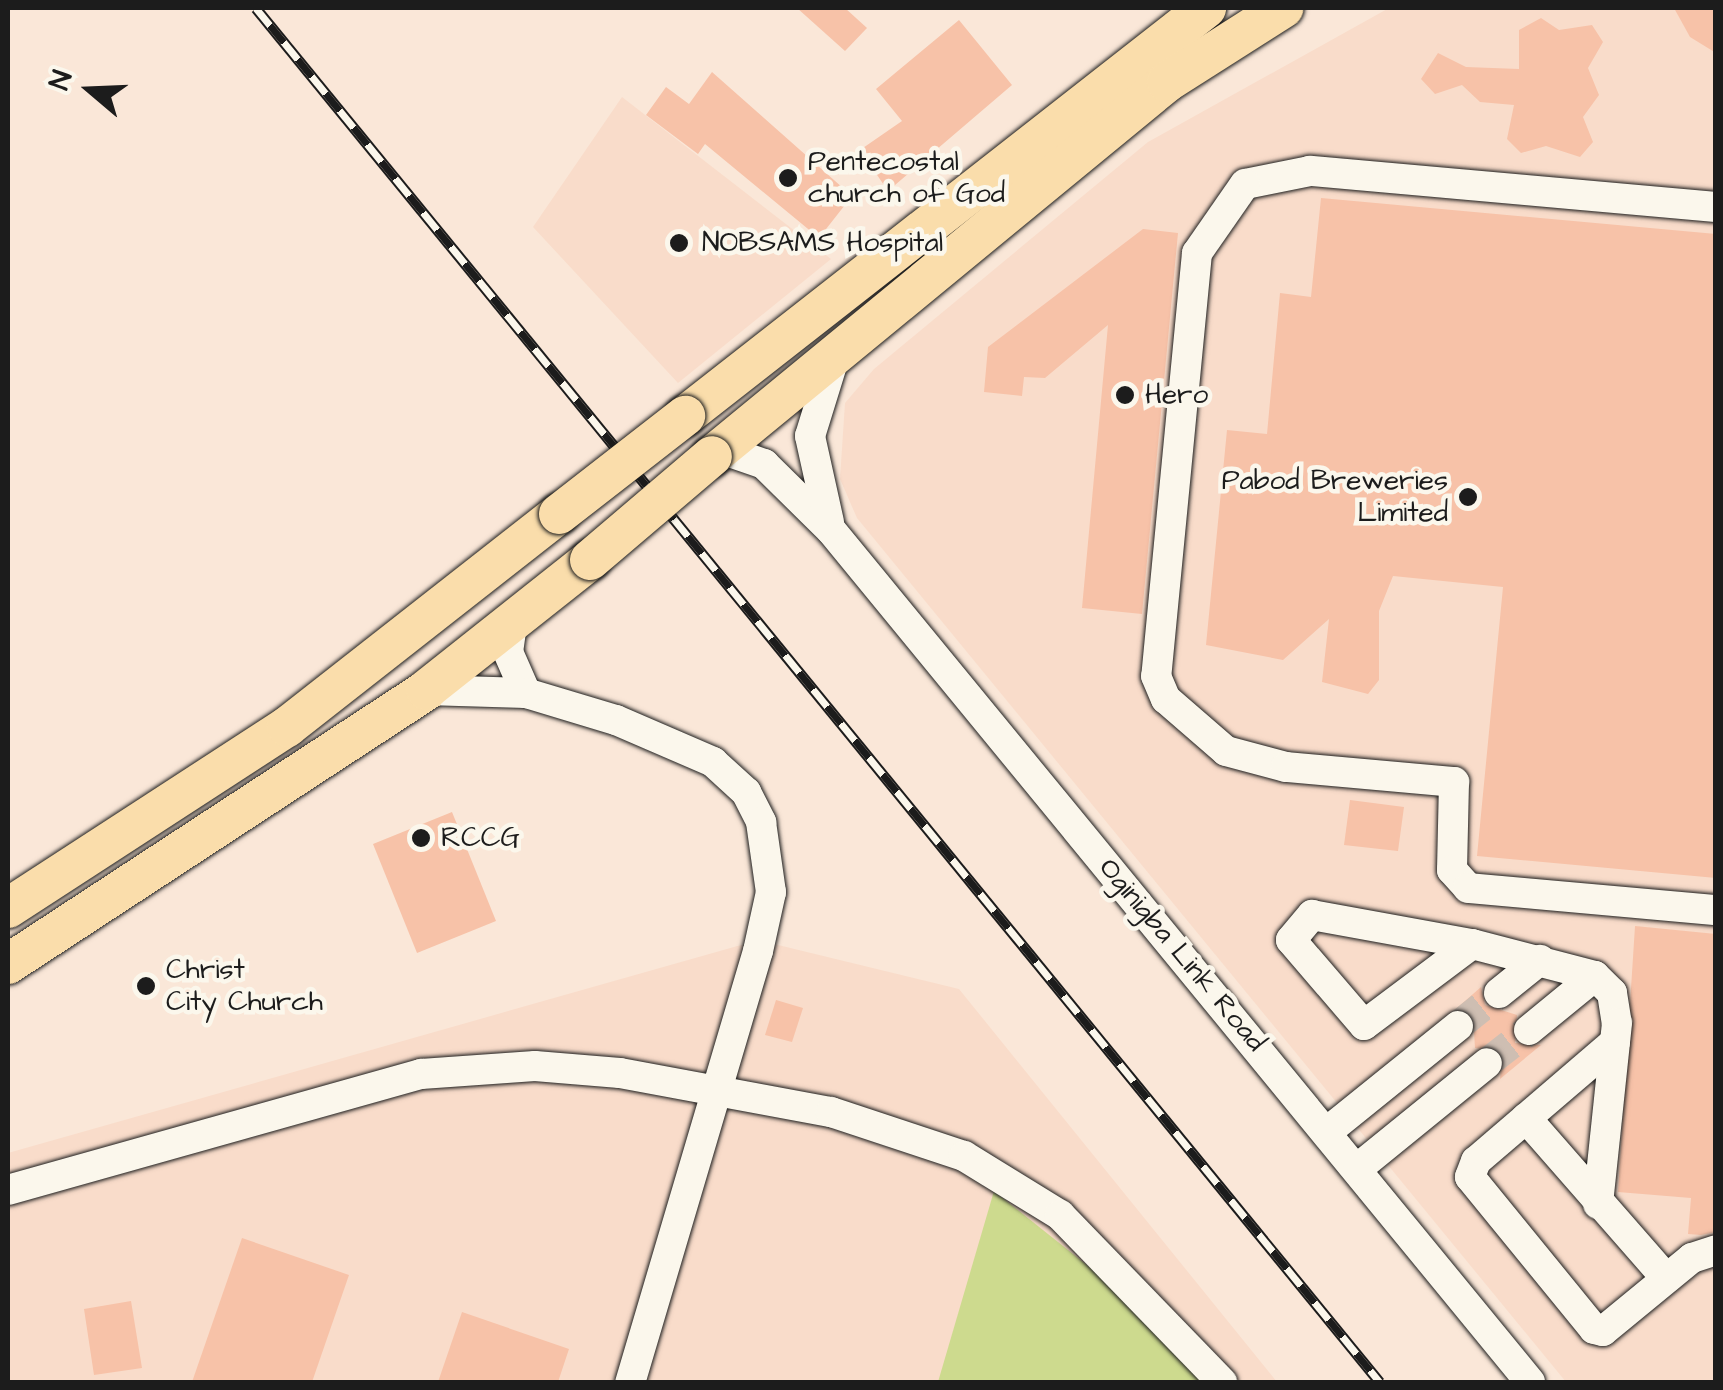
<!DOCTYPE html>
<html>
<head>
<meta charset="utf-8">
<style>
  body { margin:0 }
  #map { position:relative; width:1723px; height:1390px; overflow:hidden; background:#fae7d8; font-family:"Architects Daughter",sans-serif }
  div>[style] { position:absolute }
  .built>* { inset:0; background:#f9dcca }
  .green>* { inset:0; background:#cdda8e }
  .building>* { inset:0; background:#f7c2a8 }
  .minor-tunnel>* { height:30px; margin-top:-15px; transform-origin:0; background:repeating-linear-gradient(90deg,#cebeb2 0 30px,transparent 0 45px) }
  .roads { filter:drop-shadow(0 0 2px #1c1c1c) drop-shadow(0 0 2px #1c1c1c) }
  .minor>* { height:30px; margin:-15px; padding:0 15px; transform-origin:15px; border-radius:15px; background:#fbf7ec }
  .major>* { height:40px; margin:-20px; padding:0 20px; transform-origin:20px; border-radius:20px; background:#faddab }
  .rail>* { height:11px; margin-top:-5.5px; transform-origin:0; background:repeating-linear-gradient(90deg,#fbf7ec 0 22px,#1c1c1c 0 44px); box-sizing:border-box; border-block:2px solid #1c1c1c }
  .bridges { filter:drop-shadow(0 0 2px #1c1c1c) drop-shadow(0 0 2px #1c1c1c) }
  .major-bridge>* { height:40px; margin:-20px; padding:0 20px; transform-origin:20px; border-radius:20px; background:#faddab }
  .dots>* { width:28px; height:28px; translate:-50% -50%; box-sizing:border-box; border:5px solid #fbf7ec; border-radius:50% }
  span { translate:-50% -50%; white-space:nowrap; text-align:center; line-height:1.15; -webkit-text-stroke:9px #fbf7ec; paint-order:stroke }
  .poi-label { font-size:28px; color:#1c1c1c }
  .left { translate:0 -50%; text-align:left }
  .right { translate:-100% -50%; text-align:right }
  .street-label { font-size:28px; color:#1c1c1c }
  .frame { position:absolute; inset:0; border:10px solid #1c1c1c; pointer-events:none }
  .north { position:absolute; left:40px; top:40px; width:100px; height:100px; -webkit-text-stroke:8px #fbf7ec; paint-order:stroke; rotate:289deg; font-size:28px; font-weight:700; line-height:40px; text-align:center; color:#1c1c1c }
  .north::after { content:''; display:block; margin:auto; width:35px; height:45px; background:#1c1c1c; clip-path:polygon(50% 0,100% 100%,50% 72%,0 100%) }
</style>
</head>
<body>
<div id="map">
  <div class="built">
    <div style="clip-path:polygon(1389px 8px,1715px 8px,1715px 1382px,1566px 1382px,857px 518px,840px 479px,845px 403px,874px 369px,1148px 142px)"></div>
    <div style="clip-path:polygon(622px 97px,831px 259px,678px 383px,533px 227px)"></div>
    <div style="clip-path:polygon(774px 944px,959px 989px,1277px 1382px,8px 1382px,8px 1153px,741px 945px,767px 955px)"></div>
  </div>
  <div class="green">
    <div style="clip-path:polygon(994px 1191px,1142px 1309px,1201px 1382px,938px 1382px)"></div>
  </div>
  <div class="building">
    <div style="clip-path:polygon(797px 8px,845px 8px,867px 28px,845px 51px)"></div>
    <div style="clip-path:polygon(1674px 8px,1716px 8px,1716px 53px,1690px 37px)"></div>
    <div style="clip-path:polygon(1541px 18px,1559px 30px,1592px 25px,1603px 42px,1588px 68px,1599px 95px,1583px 117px,1593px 142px,1580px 157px,1546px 146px,1521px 153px,1507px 139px,1514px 105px,1480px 102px,1462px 85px,1435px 94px,1421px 79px,1438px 53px,1466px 67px,1519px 69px,1519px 30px)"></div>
    <div style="clip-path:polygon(959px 20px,1012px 85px,888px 191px,860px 150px,902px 121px,876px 89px)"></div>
    <div style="clip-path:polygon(712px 72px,852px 196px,819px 238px,705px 144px,698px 154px,646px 115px,666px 87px,689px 104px)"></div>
    <div style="clip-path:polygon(1321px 198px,1716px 234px,1716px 878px,1477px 856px,1503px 587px,1393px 576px,1379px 611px,1379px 680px,1368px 694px,1322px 682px,1329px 619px,1283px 660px,1206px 645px,1227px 430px,1267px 434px,1280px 293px,1311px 297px)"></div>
    <div style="clip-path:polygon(1143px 229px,1178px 233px,1142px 614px,1082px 608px,1108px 325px,1045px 378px,1024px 377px,1022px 396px,984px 392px,988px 347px)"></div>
    <div style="clip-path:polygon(1350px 800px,1404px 807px,1398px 851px,1344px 845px)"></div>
    <div style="clip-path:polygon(452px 812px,496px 921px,417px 953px,373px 844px)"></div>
    <div style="clip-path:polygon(1635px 926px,1716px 934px,1716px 1232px,1701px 1235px,1688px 1234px,1691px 1198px,1618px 1192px)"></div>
    <div style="clip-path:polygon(1481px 987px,1485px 1005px,1517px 1015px,1515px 1043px,1541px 1045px,1500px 1079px,1502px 1052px,1475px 1048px,1473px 1015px,1457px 1008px)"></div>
    <div style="clip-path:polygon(776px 1000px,803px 1008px,792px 1042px,765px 1035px)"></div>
    <div style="clip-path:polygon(242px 1238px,349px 1275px,312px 1382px,192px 1382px)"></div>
    <div style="clip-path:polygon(131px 1301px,142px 1368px,94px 1375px,84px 1309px)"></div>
    <div style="clip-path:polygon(462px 1312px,569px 1349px,558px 1382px,438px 1382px)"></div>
  </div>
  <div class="minor-tunnel">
    <div style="left:1458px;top:1026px;width:53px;rotate:-38.8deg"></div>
    <div style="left:1487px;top:1063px;width:53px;rotate:-38.2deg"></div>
  </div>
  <div class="roads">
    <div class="minor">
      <div style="left:1716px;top:207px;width:408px;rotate:-174.9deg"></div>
      <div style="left:1310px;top:171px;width:66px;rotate:168.7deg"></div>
      <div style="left:1245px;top:184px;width:84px;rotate:124.8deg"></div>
      <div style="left:1197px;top:253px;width:425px;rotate:95.5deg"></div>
      <div style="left:1156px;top:676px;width:25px;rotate:67deg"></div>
      <div style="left:1166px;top:699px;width:79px;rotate:40.9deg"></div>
      <div style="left:1226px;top:751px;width:62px;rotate:14.9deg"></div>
      <div style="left:1286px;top:767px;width:169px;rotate:5.1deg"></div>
      <div style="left:1454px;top:782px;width:88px;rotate:91.3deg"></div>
      <div style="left:1452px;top:870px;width:24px;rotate:48deg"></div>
      <div style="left:1468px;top:888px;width:249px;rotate:5.1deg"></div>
      <div style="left:721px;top:449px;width:46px;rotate:19.2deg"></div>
      <div style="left:764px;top:464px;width:94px;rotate:44.6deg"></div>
      <div style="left:831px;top:530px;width:1102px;rotate:50.63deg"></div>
      <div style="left:829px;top:522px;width:88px;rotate:-102.5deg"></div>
      <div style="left:810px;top:436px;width:85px;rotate:-72.8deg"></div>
      <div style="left:512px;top:624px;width:28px;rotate:98deg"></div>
      <div style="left:508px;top:652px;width:45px;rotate:66.3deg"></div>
      <div style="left:426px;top:690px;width:100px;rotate:1.7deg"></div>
      <div style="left:526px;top:693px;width:94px;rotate:16.7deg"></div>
      <div style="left:616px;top:720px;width:106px;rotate:23.4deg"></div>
      <div style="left:713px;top:762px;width:45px;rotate:42.3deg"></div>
      <div style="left:746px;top:792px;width:34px;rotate:63deg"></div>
      <div style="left:761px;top:822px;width:71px;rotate:81.9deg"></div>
      <div style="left:771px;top:892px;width:60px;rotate:102.4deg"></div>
      <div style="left:758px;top:951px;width:450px;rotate:106.5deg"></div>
      <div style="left:1472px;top:944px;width:135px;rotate:143.1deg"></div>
      <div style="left:1364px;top:1025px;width:112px;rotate:-130.7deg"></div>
      <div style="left:1291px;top:940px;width:33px;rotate:-50deg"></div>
      <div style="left:1312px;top:915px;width:163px;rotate:10.3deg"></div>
      <div style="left:1472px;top:944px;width:127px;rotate:14.6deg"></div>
      <div style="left:1595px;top:976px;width:24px;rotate:45deg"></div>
      <div style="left:1612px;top:993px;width:30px;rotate:81deg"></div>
      <div style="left:1617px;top:1023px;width:182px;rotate:96deg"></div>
      <div style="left:1499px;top:993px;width:53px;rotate:-38.8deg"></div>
      <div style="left:1529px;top:1030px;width:85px;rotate:-39.3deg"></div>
      <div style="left:1615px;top:1042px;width:183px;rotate:139.4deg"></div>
      <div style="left:1476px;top:1161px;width:17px;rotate:111deg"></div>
      <div style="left:1470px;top:1177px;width:196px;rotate:50.8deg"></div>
      <div style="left:1594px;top:1329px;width:9px;rotate:13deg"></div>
      <div style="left:1603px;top:1331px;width:115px;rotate:-39.4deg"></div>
      <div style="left:1692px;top:1258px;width:25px;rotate:-18deg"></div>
      <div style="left:1526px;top:1118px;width:213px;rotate:48.8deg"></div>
      <div style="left:1328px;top:1131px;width:167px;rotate:-38.9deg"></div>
      <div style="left:1358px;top:1168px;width:166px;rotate:-39.1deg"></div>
      <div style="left:8px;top:1190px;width:429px;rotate:-15.7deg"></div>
      <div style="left:421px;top:1074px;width:114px;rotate:-4deg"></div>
      <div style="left:535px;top:1066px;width:85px;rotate:4.7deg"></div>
      <div style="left:620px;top:1073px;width:215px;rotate:10.5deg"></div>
      <div style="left:831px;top:1112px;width:140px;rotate:18.3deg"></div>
      <div style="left:964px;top:1156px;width:113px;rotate:31.6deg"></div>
      <div style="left:1060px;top:1215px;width:233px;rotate:45.9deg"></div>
    </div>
    <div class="major">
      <div style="left:685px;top:416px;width:662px;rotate:-38.06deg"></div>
      <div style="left:712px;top:456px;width:589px;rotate:-39.42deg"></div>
      <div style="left:1167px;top:82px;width:138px;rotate:-32.5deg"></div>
      <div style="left:8px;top:908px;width:333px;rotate:-33deg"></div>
      <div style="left:287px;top:727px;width:345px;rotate:-38.1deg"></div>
      <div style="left:8px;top:964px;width:500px;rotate:-33.2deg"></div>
      <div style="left:426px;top:690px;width:209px;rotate:-38.4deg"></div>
    </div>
  </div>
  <div class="rail">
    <div style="left:256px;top:8px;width:1775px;rotate:50.72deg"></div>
  </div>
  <div class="bridges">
    <div class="major-bridge">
      <div style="left:559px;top:514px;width:160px;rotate:-37.9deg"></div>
      <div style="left:590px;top:560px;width:160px;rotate:-40.4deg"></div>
    </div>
  </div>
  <div class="dots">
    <div style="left:788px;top:178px;background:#1c1c1c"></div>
    <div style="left:679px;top:243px;background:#1c1c1c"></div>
    <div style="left:1125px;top:395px;background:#1c1c1c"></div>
    <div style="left:1468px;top:497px;background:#1c1c1c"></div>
    <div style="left:421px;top:838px;background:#1c1c1c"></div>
    <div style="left:146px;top:986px;background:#1c1c1c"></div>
  </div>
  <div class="poi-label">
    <span class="left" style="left:808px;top:178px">Pentecostal<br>church of God</span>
    <span class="left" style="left:702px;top:243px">NOBSAMS Hospital</span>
    <span class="left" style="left:1145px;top:395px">Hero</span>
    <span class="right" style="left:1448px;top:497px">Pabod Breweries<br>Limited</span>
    <span class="left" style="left:441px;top:838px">RCCG</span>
    <span class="left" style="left:166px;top:986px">Christ<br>City Church</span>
  </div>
  <div class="street-label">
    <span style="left:1182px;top:955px;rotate:50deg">Oginigba Link Road</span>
  </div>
  <div class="frame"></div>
  <div class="north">N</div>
</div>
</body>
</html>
